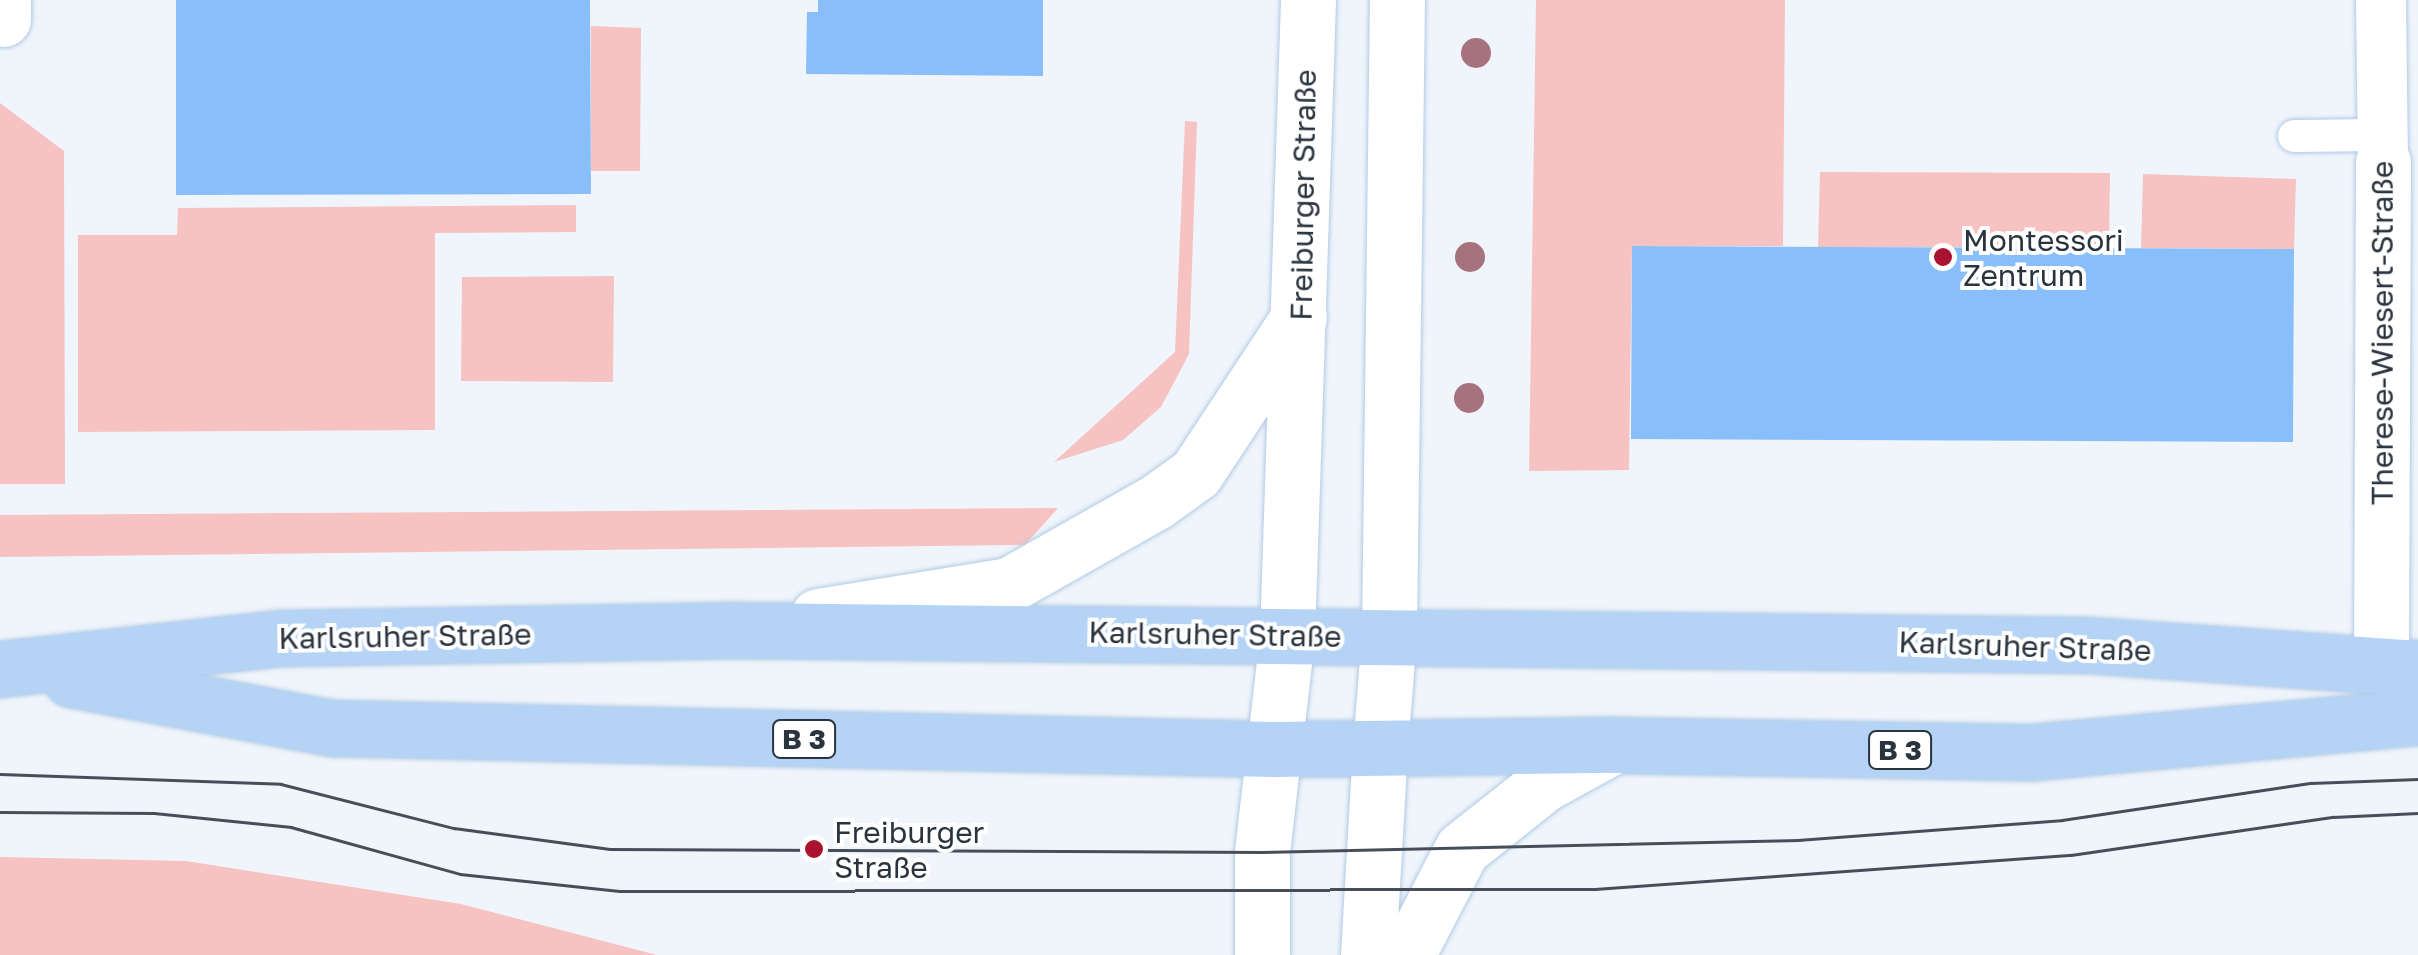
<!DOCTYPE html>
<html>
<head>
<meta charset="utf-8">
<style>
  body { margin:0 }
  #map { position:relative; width:2418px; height:955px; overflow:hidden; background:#f0f5fb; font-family:"Golos Text",sans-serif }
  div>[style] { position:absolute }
  .green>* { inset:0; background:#f6c3c2 }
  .building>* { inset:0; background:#88bef9 }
  .roads { filter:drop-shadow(0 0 2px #b1cae5) drop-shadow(0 0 2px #b1cae5) }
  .service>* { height:32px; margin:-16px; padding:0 16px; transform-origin:16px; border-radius:16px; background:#fff }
  .pedestrian>* { height:50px; margin:-25px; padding:0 25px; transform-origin:25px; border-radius:25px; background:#fff }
  .minor>* { height:55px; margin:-27.5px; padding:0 27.5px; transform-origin:27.5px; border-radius:27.5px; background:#fff }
  .tertiary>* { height:55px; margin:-27.5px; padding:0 27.5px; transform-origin:27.5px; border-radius:27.5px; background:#fff }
  .primary>* { height:55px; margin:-27.5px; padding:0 27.5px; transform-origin:27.5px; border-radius:27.5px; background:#b5d4f5 }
  .tram>* { height:2.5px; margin:-1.25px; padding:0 1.25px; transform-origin:1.25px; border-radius:1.25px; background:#464f59 }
  .trees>* { width:30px; height:30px; margin:-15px; border-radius:50%; background:#a5727e }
  .dots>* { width:28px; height:28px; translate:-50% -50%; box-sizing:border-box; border:5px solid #fff; border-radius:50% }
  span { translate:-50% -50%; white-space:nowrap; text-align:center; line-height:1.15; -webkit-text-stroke:8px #fff; paint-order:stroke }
  .shield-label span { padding:2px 8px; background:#fff; border:2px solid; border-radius:8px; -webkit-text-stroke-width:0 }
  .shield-label { font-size:28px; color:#2a343f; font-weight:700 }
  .street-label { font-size:30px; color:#2a343f }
  .poi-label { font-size:30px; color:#2a343f }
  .left { translate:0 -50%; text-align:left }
</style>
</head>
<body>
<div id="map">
  <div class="green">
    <div style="clip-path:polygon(1536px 0,1785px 0,1783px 246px,1632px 246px,1629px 470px,1529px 471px)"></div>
    <div style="clip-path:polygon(591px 26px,641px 28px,640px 171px,591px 171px)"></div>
    <div style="clip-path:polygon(0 103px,64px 151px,65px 484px,0 484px)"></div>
    <div style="clip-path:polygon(1185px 121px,1197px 122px,1189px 354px,1161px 407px,1123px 440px,1054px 462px,1175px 352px)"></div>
    <div style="clip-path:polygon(1820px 172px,2110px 173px,2109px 247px,1818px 247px)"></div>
    <div style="clip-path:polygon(2143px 174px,2296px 179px,2294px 249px,2141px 248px)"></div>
    <div style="clip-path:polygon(576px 205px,576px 232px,435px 233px,435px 430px,78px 432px,78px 235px,177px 235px,178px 208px)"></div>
    <div style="clip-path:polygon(614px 276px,613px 382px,461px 381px,462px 277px)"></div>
    <div style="clip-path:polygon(1058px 508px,1025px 545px,0 557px,0 515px)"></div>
    <div style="clip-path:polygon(0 857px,186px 861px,461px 904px,657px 955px,0 955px)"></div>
  </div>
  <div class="building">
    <div style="clip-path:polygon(176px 0,590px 0,591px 194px,176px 195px)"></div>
    <div style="clip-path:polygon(818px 0,1043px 0,1043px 76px,806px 74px,807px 12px,818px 12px)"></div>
    <div style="clip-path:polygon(1632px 246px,2294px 249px,2293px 442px,1631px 439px)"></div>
  </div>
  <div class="roads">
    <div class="service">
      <div style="left:2294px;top:136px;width:88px;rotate:-0.7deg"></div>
    </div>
    <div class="pedestrian">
      <div style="left:2381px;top:0;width:162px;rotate:89.3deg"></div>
    </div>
    <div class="minor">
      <div style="left:3px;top:19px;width:19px;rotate:-90deg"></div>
      <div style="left:2381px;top:665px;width:503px;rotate:-89.77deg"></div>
      <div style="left:1262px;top:955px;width:103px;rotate:-90deg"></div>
      <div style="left:1262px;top:852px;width:104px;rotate:-83.4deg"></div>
      <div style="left:1368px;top:955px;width:207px;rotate:-86.7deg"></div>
      <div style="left:1407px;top:955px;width:119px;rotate:-62.6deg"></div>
      <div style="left:1462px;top:849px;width:105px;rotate:-38.4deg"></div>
      <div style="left:1544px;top:784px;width:81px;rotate:-28.8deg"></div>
    </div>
    <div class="tertiary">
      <div style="left:818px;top:616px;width:193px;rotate:-9.2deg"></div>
      <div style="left:1009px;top:585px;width:169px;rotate:-29.5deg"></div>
      <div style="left:1156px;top:502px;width:49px;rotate:-35.9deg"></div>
      <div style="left:1196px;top:473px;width:187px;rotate:-56.6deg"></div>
      <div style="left:1380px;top:748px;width:114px;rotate:-85.5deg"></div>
      <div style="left:1389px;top:634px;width:634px;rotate:-89.28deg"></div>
      <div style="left:1274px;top:749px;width:113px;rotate:-83.4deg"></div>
      <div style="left:1287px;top:637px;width:637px;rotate:-88.11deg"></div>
    </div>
    <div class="primary">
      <div style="left:0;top:669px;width:282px;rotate:-6.3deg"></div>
      <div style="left:280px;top:638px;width:448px;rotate:-1deg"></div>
      <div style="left:728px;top:630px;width:1360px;rotate:0.63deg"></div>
      <div style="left:2088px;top:645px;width:331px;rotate:4deg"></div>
      <div style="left:71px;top:679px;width:267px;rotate:10.6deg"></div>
      <div style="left:333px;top:728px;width:941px;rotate:1.28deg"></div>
      <div style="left:1274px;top:749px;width:341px;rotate:-0.7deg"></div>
      <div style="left:1615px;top:745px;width:418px;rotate:1deg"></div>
      <div style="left:2033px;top:752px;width:387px;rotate:-5.2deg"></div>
    </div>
  </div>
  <div class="tram">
    <div style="left:0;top:774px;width:281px;rotate:2deg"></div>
    <div style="left:281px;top:784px;width:179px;rotate:14.3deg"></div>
    <div style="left:454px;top:828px;width:157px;rotate:7.7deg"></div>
    <div style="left:610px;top:849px;width:652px;rotate:0.26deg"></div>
    <div style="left:1262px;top:852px;width:537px;rotate:-1.28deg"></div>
    <div style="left:1799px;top:840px;width:264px;rotate:-4.3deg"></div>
    <div style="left:2062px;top:820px;width:252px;rotate:-8.5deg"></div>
    <div style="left:2311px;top:783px;width:107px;rotate:-2.1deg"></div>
    <div style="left:0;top:812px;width:154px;rotate:0.4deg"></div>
    <div style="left:154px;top:813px;width:138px;rotate:5.8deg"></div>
    <div style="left:291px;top:827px;width:175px;rotate:15.5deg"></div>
    <div style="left:460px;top:874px;width:160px;rotate:6.1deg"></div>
    <div style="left:619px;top:891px;width:977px;rotate:-0.12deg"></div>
    <div style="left:1596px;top:889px;width:476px;rotate:-4.1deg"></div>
    <div style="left:2071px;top:855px;width:265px;rotate:-8.3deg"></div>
    <div style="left:2333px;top:817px;width:85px;rotate:-2.7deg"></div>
  </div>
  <div class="trees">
    <div style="left:1476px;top:53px"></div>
    <div style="left:1470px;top:257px"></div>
    <div style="left:1469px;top:398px"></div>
  </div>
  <div class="dots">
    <div style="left:1943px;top:257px;background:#aa132f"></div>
    <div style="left:814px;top:849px;background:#aa132f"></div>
  </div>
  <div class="shield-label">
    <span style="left:804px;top:739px">B 3</span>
    <span style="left:1900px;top:750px">B 3</span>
  </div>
  <div class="street-label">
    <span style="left:1303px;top:195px;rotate:-89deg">Freiburger Straße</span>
    <span style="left:2382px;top:333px;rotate:-90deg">Therese-Wiesert-Straße</span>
    <span style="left:1215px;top:634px;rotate:1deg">Karlsruher Straße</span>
    <span style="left:405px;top:636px;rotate:-1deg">Karlsruher Straße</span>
    <span style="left:2025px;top:646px;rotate:2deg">Karlsruher Straße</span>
  </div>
  <div class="poi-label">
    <span class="left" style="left:1963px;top:257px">Montessori<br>Zentrum</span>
    <span class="left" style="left:834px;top:849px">Freiburger<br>Straße</span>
  </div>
</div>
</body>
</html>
